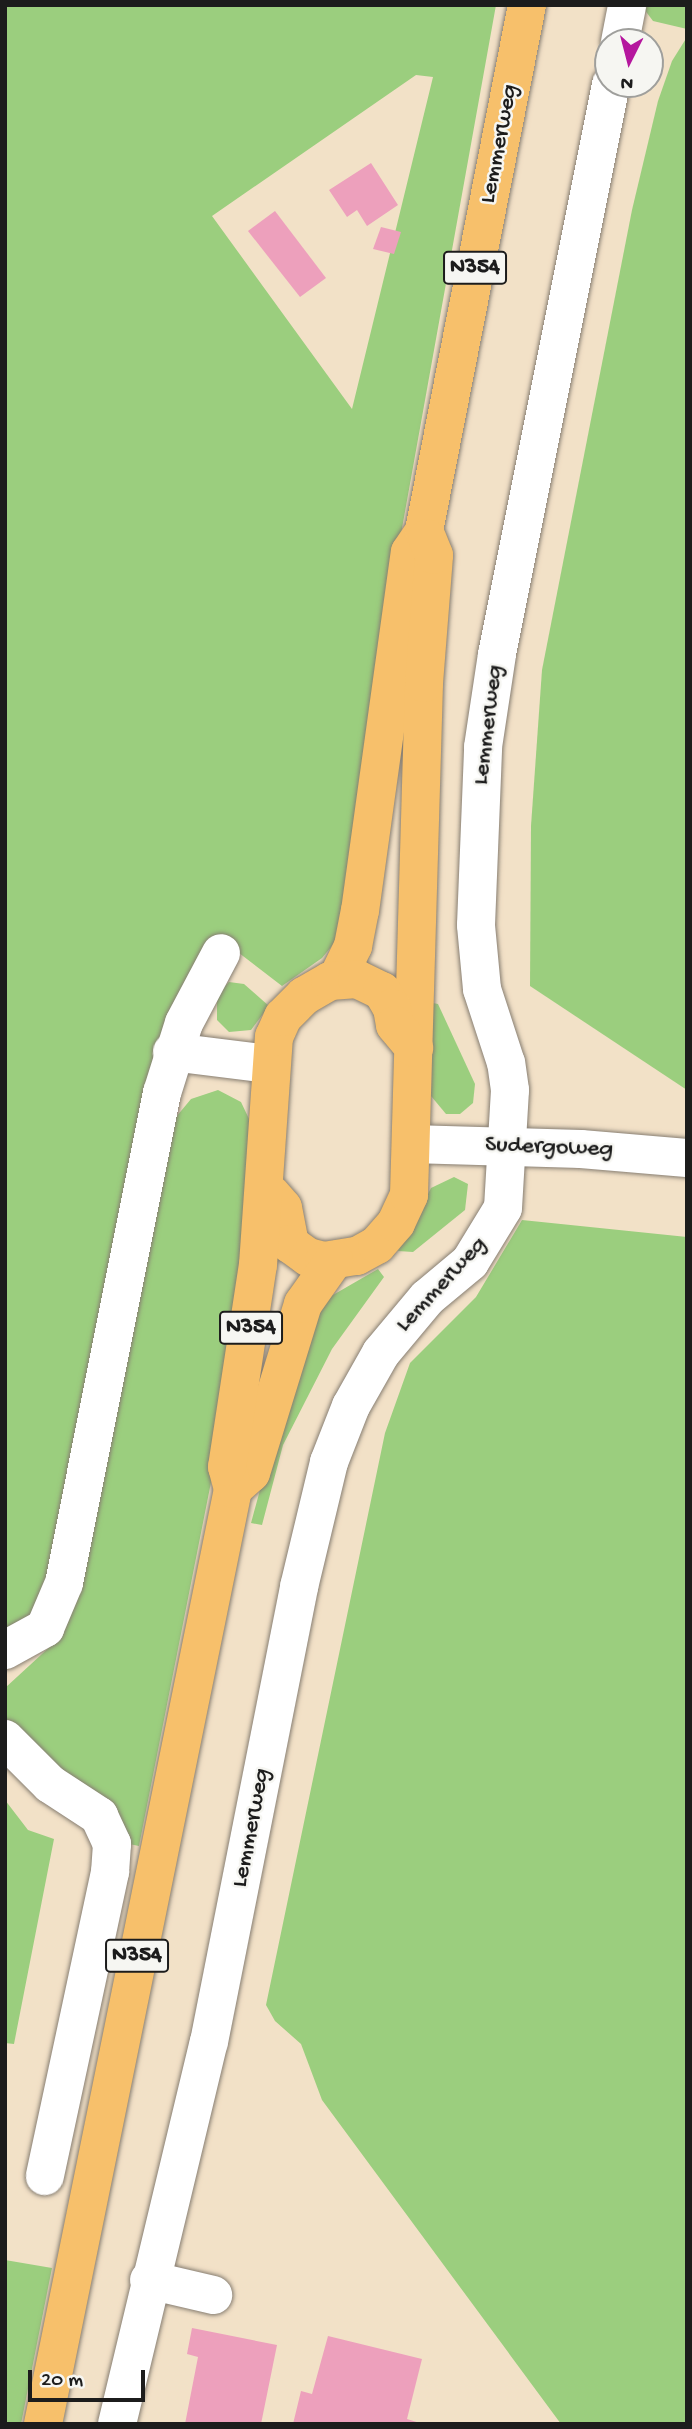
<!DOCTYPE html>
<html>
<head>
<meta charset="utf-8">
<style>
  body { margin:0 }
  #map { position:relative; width:692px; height:2429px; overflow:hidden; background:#f2e1c7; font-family:"Gochi Hand",sans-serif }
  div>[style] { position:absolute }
  .green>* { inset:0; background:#9bce7e }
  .building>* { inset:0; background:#eda0bc }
  .roads { filter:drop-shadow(0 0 2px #877e72) drop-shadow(0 0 2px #877e72) }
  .minor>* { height:38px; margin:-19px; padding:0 19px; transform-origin:19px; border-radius:19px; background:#fff }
  .major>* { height:38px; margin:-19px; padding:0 19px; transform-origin:19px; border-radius:19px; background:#f7c06b }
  span { translate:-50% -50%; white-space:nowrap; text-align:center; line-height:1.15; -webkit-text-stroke:5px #f6f6f2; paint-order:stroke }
  .shield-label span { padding:2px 5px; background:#f6f6f2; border:2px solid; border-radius:5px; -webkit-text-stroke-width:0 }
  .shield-label { font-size:23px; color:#1c1c1c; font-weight:700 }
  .street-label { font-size:24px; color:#1c1c1c }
  .frame { position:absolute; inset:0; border:7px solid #1c1c1c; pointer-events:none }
  .north { position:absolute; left:594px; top:28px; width:70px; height:70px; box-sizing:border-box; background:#f6f6f2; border:2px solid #9f9f9c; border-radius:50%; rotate:186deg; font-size:19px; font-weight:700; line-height:28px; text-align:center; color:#1c1c1c }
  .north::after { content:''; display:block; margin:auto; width:24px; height:32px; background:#b5179e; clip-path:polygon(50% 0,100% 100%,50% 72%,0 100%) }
  .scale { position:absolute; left:28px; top:2370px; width:117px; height:32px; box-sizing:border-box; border:4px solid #1c1c1c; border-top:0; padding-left:9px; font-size:21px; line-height:24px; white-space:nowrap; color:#1c1c1c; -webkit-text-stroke:5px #f6f6f2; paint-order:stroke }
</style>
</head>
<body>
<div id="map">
  <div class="green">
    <div style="clip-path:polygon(evenodd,5px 5px,496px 5px,399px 545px,341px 935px,322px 958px,282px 986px,217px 936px,51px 1581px,35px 1612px,5px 1631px,5px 5px,416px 75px,433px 77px,352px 409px,212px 216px,416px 75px)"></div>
    <div style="clip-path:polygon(641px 5px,687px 5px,687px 29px,653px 21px)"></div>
    <div style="clip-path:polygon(687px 37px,687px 1090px,530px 986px,531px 826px,542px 670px,632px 210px,658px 101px,672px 61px)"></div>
    <div style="clip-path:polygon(229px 982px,244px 984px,269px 1006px,251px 1030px,229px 1032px,217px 1020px,217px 994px)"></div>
    <div style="clip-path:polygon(433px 1003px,438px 1004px,475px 1084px,473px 1103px,460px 1114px,446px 1114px,431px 1096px)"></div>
    <div style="clip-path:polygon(218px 1090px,241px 1102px,250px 1121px,236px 1356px,139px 1846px,124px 1843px,11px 1729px,5px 1714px,5px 1688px,55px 1642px,176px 1117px,191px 1099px)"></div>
    <div style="clip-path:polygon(454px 1177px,468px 1184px,465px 1210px,413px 1252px,398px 1251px,431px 1188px)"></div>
    <div style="clip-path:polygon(522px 1220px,687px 1237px,687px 2424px,561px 2424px,322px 2100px,301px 2044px,275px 2021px,266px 2005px,385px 1433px,410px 1363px,476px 1297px)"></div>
    <div style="clip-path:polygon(378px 1269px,384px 1277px,332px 1349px,283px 1445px,262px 1525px,251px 1523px,295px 1361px,326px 1299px)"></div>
    <div style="clip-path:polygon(5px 1800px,28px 1830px,54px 1839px,14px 2044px,5px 2043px)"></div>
    <div style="clip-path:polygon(5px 2260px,52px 2268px,21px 2424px,5px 2424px)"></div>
  </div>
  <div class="building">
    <div style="clip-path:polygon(371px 163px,398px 205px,367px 226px,357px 210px,347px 217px,329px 190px)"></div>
    <div style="clip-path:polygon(275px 211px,326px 278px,300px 297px,248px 231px)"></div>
    <div style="clip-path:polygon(381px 227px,401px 232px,394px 254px,373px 249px)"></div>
    <div style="clip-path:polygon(192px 2328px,277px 2345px,261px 2424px,185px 2424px,198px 2357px,187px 2354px)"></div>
    <div style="clip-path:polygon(328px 2336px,422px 2359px,407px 2419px,423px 2424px,293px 2424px,301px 2391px,312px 2394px)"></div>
  </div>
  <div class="roads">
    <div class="minor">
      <div style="left:620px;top:42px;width:38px;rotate:-79deg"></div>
      <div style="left:172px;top:1052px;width:98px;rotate:7.1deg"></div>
      <div style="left:411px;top:1144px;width:170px;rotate:1.7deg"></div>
      <div style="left:581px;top:1149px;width:106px;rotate:4.9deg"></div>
      <div style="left:5px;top:1650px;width:46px;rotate:-28.8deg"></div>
      <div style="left:45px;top:1628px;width:49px;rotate:-67.1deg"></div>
      <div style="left:64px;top:1583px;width:500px;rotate:-78.7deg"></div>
      <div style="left:162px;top:1093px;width:73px;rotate:-72.6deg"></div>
      <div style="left:184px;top:1023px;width:79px;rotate:-62.1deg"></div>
      <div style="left:5px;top:1739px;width:64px;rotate:45deg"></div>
      <div style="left:50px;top:1784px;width:59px;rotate:33.1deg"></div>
      <div style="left:99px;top:1816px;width:31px;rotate:65deg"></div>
      <div style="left:112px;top:1844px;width:28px;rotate:94deg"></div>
      <div style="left:110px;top:1872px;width:311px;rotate:102.1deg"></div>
      <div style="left:149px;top:2280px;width:66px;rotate:13.2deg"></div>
      <div style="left:117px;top:2424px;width:393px;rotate:-76.5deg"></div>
      <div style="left:209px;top:2042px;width:464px;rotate:-78.8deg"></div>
      <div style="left:299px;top:1587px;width:129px;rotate:-76.5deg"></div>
      <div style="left:329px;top:1462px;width:60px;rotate:-68.6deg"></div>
      <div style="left:351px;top:1406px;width:61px;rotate:-60.5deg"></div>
      <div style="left:381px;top:1353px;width:72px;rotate:-50.1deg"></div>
      <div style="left:427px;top:1298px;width:56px;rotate:-39.9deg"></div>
      <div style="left:470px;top:1262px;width:63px;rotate:-58.6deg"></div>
      <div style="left:503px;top:1208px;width:118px;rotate:-86.6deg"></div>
      <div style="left:510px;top:1090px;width:27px;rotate:-98deg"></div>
      <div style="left:506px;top:1063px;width:78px;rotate:-108deg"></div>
      <div style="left:482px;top:989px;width:64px;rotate:-95.4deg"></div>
      <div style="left:476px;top:925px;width:178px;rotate:-87.7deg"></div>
      <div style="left:483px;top:747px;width:94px;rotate:-81.4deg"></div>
      <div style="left:497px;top:654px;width:581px;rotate:-78.69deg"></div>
    </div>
    <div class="major">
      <div style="left:337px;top:979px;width:37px;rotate:-64deg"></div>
      <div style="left:353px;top:946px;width:36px;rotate:-79deg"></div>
      <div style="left:360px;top:911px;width:362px;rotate:-82.1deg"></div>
      <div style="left:410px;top:552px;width:25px;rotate:-56deg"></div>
      <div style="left:424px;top:531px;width:536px;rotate:-78.92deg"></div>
      <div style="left:271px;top:1194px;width:18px;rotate:49deg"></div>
      <div style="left:283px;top:1208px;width:37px;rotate:79deg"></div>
      <div style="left:290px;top:1244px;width:22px;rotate:36deg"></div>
      <div style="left:308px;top:1257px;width:16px;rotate:14deg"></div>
      <div style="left:324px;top:1261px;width:33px;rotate:-9deg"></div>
      <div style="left:357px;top:1256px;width:23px;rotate:-29deg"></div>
      <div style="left:377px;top:1245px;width:29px;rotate:-49deg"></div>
      <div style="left:396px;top:1223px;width:31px;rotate:-65deg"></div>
      <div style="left:409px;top:1195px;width:512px;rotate:-88.32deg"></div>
      <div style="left:424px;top:683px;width:128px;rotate:-85.5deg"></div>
      <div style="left:434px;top:555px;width:18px;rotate:-112deg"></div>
      <div style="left:233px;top:1489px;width:24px;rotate:-42deg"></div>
      <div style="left:251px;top:1473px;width:177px;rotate:-72.9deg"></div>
      <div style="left:303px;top:1304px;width:54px;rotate:-54.8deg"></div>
      <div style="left:43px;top:2424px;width:954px;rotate:-78.51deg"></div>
      <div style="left:233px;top:1489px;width:23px;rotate:-105deg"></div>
      <div style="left:227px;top:1467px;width:204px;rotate:-81.3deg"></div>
      <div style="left:258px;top:1265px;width:229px;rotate:-86deg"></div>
      <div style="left:274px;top:1037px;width:22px;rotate:-66deg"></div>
      <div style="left:283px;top:1017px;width:30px;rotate:-45deg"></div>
      <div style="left:304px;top:996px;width:30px;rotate:-30deg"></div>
      <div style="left:330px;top:981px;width:27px;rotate:-4deg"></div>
      <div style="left:357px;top:979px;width:28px;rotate:26deg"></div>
      <div style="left:382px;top:991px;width:20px;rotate:60deg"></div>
      <div style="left:392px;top:1008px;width:17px;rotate:80deg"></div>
      <div style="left:395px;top:1025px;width:30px;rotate:50deg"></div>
    </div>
  </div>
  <div class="shield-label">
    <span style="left:475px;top:268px">N354</span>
    <span style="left:251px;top:1328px">N354</span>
    <span style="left:137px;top:1956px">N354</span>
  </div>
  <div class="street-label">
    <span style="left:500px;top:144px;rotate:-79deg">Lemmerweg</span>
    <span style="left:489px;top:725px;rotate:-83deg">Lemmerweg</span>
    <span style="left:549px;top:1148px;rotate:2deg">Sudergoweg</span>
    <span style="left:442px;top:1285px;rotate:-47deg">Lemmerweg</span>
    <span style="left:252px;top:1828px;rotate:-79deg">Lemmerweg</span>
  </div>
  <div class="frame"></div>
  <div class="north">N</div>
  <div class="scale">20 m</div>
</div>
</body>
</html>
